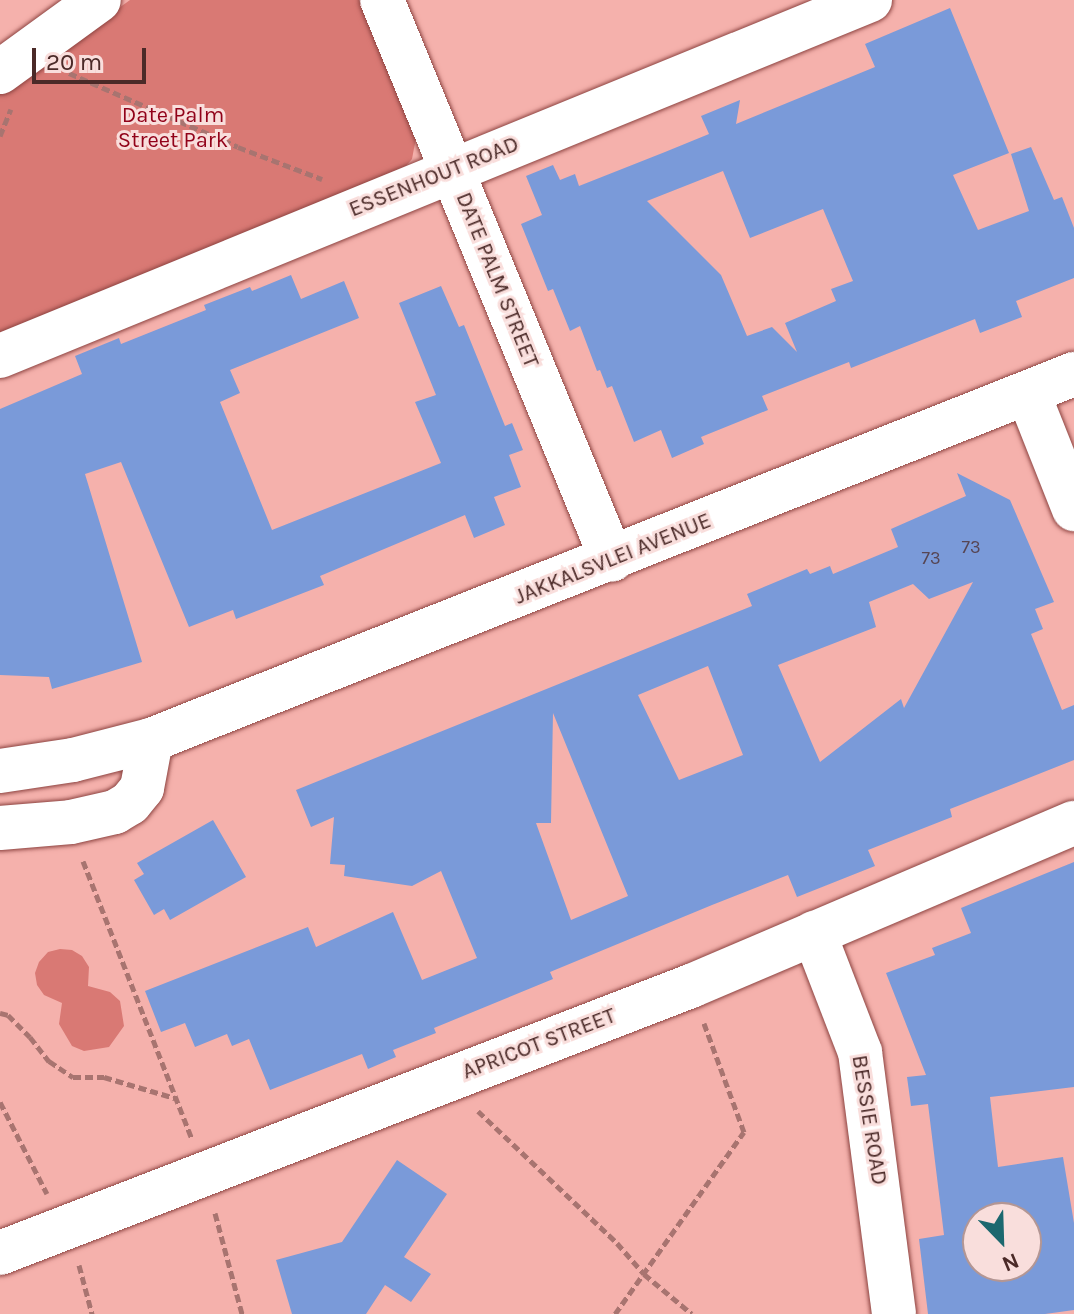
<!DOCTYPE html>
<html>
<head>
<meta charset="utf-8">
<style>
  body { margin:0 }
  #map { position:relative; width:1074px; height:1314px; overflow:hidden; background:#f5b1ac; font-family:Karla,sans-serif }
  div>[style] { position:absolute }
  .green>* { inset:0; background:#d97974 }
  .building>* { inset:0; background:#7a9ad9 }
  .path>* { height:5px; margin-top:-2.5px; transform-origin:0; background:repeating-linear-gradient(90deg,#a87470 0 8px,transparent 0 12px) }
  .roads { filter:drop-shadow(0 0 2px #8d4441) drop-shadow(0 0 2px #8d4441) }
  .minor>* { height:44px; margin:-22px; padding:0 22px; transform-origin:22px; border-radius:22px; background:#fff }
  span { translate:-50% -50%; white-space:nowrap; text-align:center; line-height:1.15; -webkit-text-stroke:6px #f9dedc; paint-order:stroke }
  .number-label { font-size:18px; color:#574654 }
  .number-label span { -webkit-text-stroke-width:0 }
  .park-label { font-size:22px; color:#910219 }
  .street-label { font-size:22px; color:#4b2a28 }
  .north { position:absolute; left:962px; top:1202px; width:80px; height:80px; box-sizing:border-box; background:#f9dedc; border:2px solid #b39694; border-radius:50%; rotate:157deg; font-size:22px; font-weight:700; line-height:32px; text-align:center; color:#4b2a28 }
  .north::after { content:''; display:block; margin:auto; width:28px; height:36px; background:#1c686f; clip-path:polygon(50% 0,100% 100%,50% 72%,0 100%) }
  .scale { position:absolute; left:32px; top:48px; width:114px; height:36px; box-sizing:border-box; border:4px solid #4b2a28; border-top:0; padding-left:10px; font-size:24px; line-height:28px; white-space:nowrap; color:#4b2a28; -webkit-text-stroke:6px #f9dedc; paint-order:stroke }
</style>
</head>
<body>
<div id="map">
  <div class="green">
    <div style="clip-path:polygon(130px 0,362px 0,416px 138px,412px 159px,406px 166px,0 335px,0 94px)"></div>
    <div style="clip-path:polygon(60px 949px,72px 950px,82px 956px,89px 967px,88px 986px,110px 992px,120px 1001px,124px 1026px,109px 1047px,84px 1051px,72px 1046px,59px 1024px,62px 1003px,44px 995px,37px 985px,35px 973px,39px 962px,48px 952px)"></div>
  </div>
  <div class="building">
    <div style="clip-path:polygon(evenodd,950px 8px,1009px 153px,953px 175px,978px 230px,1029px 211px,1011px 154px,1031px 147px,1054px 200px,1062px 197px,1074px 228px,1074px 278px,1016px 301px,1022px 317px,980px 333px,975px 319px,851px 368px,849px 362px,762px 396px,768px 410px,701px 437px,704px 444px,672px 458px,661px 430px,634px 442px,612px 386px,607px 388px,600px 370px,597px 371px,580px 326px,570px 331px,553px 289px,548px 291px,521px 224px,542px 215px,526px 176px,553px 165px,560px 180px,575px 174px,579px 186px,665px 152px,709px 134px,701px 116px,740px 100px,736px 124px,875px 67px,865px 44px,950px 8px,723px 171px,750px 238px,823px 209px,853px 281px,831px 289px,836px 301px,785px 323px,797px 352px,772px 327px,747px 336px,721px 275px,647px 201px,723px 171px)"></div>
    <div style="clip-path:polygon(291px 275px,301px 299px,344px 281px,359px 318px,230px 370px,240px 393px,220px 402px,272px 530px,441px 463px,415px 402px,436px 395px,399px 303px,441px 286px,459px 327px,464px 325px,505px 426px,512px 423px,523px 450px,509px 455px,521px 487px,494px 497px,505px 525px,474px 538px,465px 515px,320px 576px,324px 585px,236px 619px,233px 610px,189px 627px,121px 462px,85px 474px,142px 662px,52px 689px,49px 677px,0 675px,0 409px,82px 374px,75px 356px,119px 338px,121px 344px,206px 310px,204px 305px,250px 287px,252px 291px)"></div>
    <div style="clip-path:polygon(evenodd,957px 473px,1010px 500px,1054px 602px,1035px 609px,1043px 629px,1031px 634px,1062px 710px,1074px 705px,1074px 760px,950px 809px,952px 817px,868px 850px,875px 866px,797px 897px,788px 875px,712px 905px,550px 972px,553px 979px,434px 1028px,436px 1033px,393px 1050px,396px 1057px,368px 1069px,362px 1054px,270px 1090px,249px 1039px,232px 1046px,227px 1034px,195px 1047px,185px 1023px,161px 1032px,145px 991px,308px 927px,316px 947px,393px 912px,422px 980px,477px 958px,441px 871px,412px 886px,344px 876px,345px 865px,330px 864px,334px 817px,311px 827px,296px 790px,752px 606px,747px 594px,807px 569px,810px 574px,830px 566px,833px 574px,898px 547px,891px 529px,966px 496px,957px 473px,973px 582px,904px 708px,901px 699px,820px 762px,778px 665px,876px 627px,869px 602px,913px 584px,929px 599px,973px 582px,957px 473px,708px 666px,743px 755px,679px 780px,638px 695px,708px 666px,957px 473px,553px 713px,628px 896px,571px 920px,536px 823px,551px 823px,553px 713px)"></div>
    <div style="clip-path:polygon(213px 820px,246px 877px,170px 920px,164px 909px,154px 915px,134px 880px,144px 874px,137px 863px)"></div>
    <div style="clip-path:polygon(evenodd,1074px 862px,1074px 1087px,990px 1097px,998px 1167px,1063px 1157px,1074px 1223px,1074px 1310px,1045px 1314px,928px 1314px,919px 1239px,944px 1235px,928px 1104px,911px 1106px,907px 1077px,926px 1075px,886px 973px,935px 955px,932px 948px,971px 933px,961px 908px,1074px 862px,978px 1218px,1026px 1218px,1026px 1266px,978px 1266px,978px 1218px)"></div>
    <div style="clip-path:polygon(397px 1160px,447px 1194px,404px 1257px,431px 1274px,411px 1302px,385px 1285px,366px 1314px,292px 1314px,276px 1260px,342px 1242px)"></div>
  </div>
  <div class="path">
    <div style="left:69px;top:73px;width:184px;rotate:23.6deg"></div>
    <div style="left:238px;top:147px;width:90px;rotate:20.9deg"></div>
    <div style="left:0;top:136px;width:29px;rotate:-68deg"></div>
    <div style="left:83px;top:861px;width:299px;rotate:68.6deg"></div>
    <div style="left:0;top:1013px;width:8px;rotate:14deg"></div>
    <div style="left:8px;top:1015px;width:31px;rotate:45deg"></div>
    <div style="left:30px;top:1037px;width:31px;rotate:52deg"></div>
    <div style="left:49px;top:1061px;width:29px;rotate:34deg"></div>
    <div style="left:73px;top:1077px;width:31px"></div>
    <div style="left:104px;top:1077px;width:74px;rotate:16.5deg"></div>
    <div style="left:0;top:1102px;width:103px;rotate:62.9deg"></div>
    <div style="left:478px;top:1111px;width:192px;rotate:43.5deg"></div>
    <div style="left:617px;top:1243px;width:41px;rotate:48.9deg"></div>
    <div style="left:644px;top:1274px;width:62px;rotate:39.8deg"></div>
    <div style="left:215px;top:1213px;width:105px;rotate:75deg"></div>
    <div style="left:79px;top:1265px;width:51px;rotate:75.1deg"></div>
    <div style="left:615px;top:1314px;width:223px;rotate:-54.7deg"></div>
    <div style="left:744px;top:1132px;width:116px;rotate:-110.2deg"></div>
  </div>
  <div class="roads">
    <div class="minor">
      <div style="left:382px;top:0;width:605px;rotate:67.67deg"></div>
      <div style="left:0;top:72px;width:122px;rotate:-36deg"></div>
      <div style="left:0;top:356px;width:940px;rotate:-22.25deg"></div>
      <div style="left:1028px;top:393px;width:125px;rotate:68.4deg"></div>
      <div style="left:0;top:771px;width:74px;rotate:-8.6deg"></div>
      <div style="left:73px;top:760px;width:81px;rotate:-14.4deg"></div>
      <div style="left:151px;top:740px;width:993px;rotate:-21.63deg"></div>
      <div style="left:0;top:828px;width:71px;rotate:-4.8deg"></div>
      <div style="left:71px;top:822px;width:45px;rotate:-12.8deg"></div>
      <div style="left:115px;top:812px;width:17px;rotate:-31deg"></div>
      <div style="left:130px;top:803px;width:19px;rotate:-51deg"></div>
      <div style="left:142px;top:788px;width:49px;rotate:-79.4deg"></div>
      <div style="left:814px;top:933px;width:128px;rotate:68.9deg"></div>
      <div style="left:860px;top:1052px;width:264px;rotate:82.6deg"></div>
      <div style="left:0;top:1253px;width:741px;rotate:-21.13deg"></div>
      <div style="left:691px;top:986px;width:416px;rotate:-23.1deg"></div>
    </div>
  </div>
  <div class="number-label">
    <span style="left:971px;top:547px">73</span>
    <span style="left:931px;top:558px">73</span>
  </div>
  <div class="park-label">
    <span style="left:173px;top:128px">Date Palm<br>Street Park</span>
  </div>
  <div class="street-label">
    <span style="left:434px;top:177px;rotate:-22deg">ESSENHOUT ROAD</span>
    <span style="left:497px;top:280px;rotate:68deg">DATE PALM STREET</span>
    <span style="left:613px;top:559px;rotate:-22deg">JAKKALSVLEI AVENUE</span>
    <span style="left:539px;top:1044px;rotate:-21deg">APRICOT STREET</span>
    <span style="left:869px;top:1120px;rotate:81deg">BESSIE ROAD</span>
  </div>
  <div class="north">N</div>
  <div class="scale">20 m</div>
</div>
</body>
</html>
